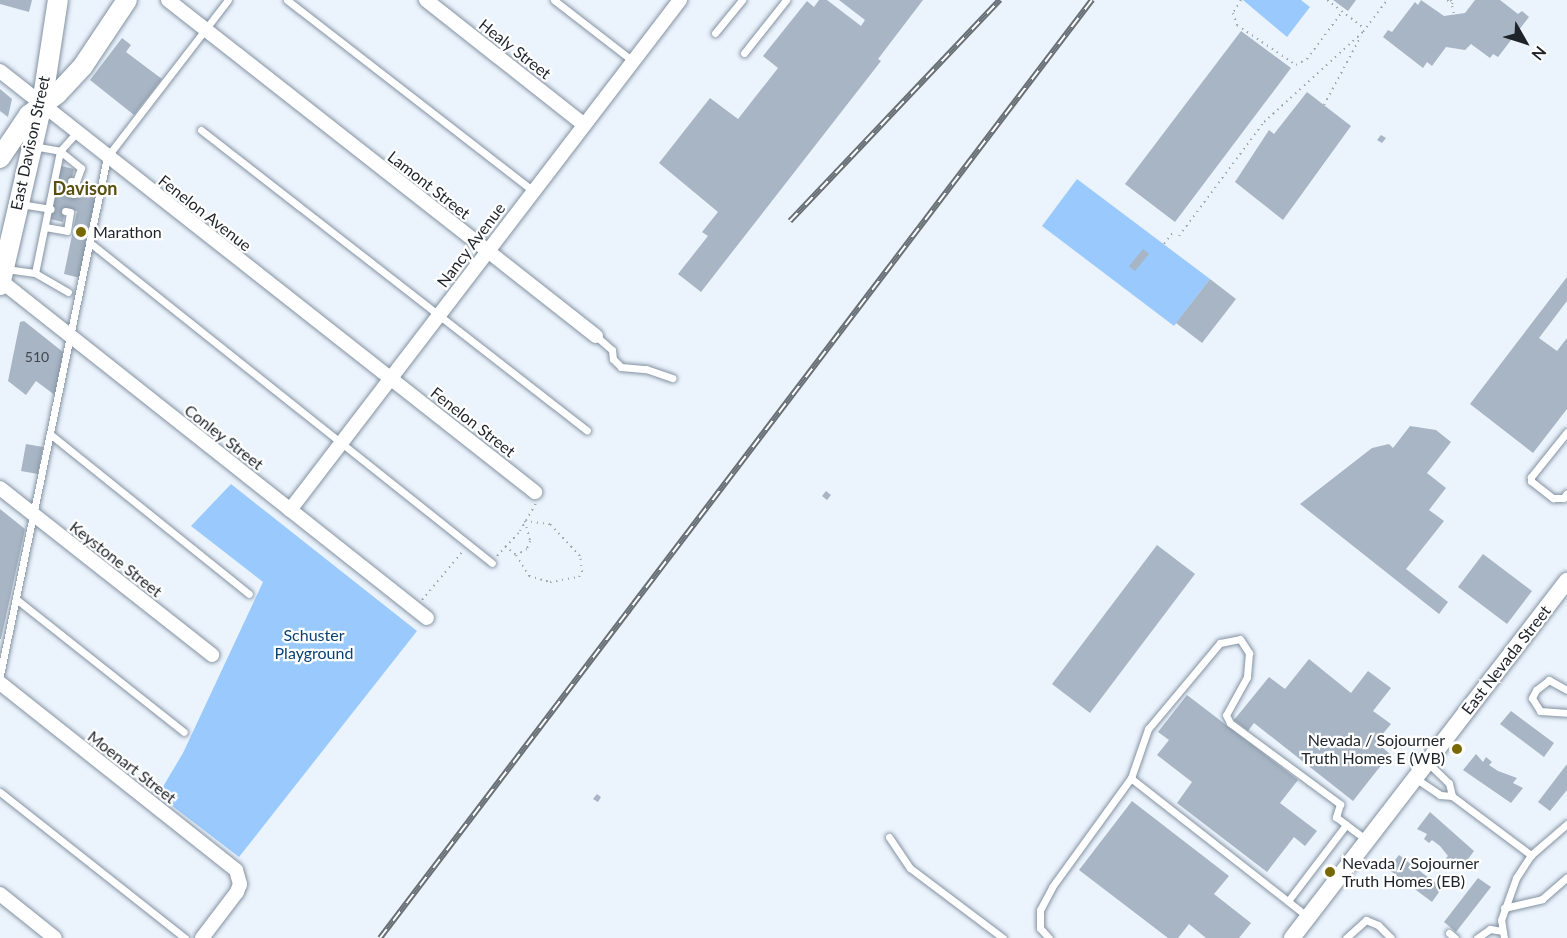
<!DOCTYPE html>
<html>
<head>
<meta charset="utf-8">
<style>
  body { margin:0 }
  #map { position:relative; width:1567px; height:938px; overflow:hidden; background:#ebf4fd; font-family:Lato,sans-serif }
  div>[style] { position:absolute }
  .green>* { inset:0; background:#9acafd }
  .building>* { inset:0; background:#a7b5c4 }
  .path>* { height:2px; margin-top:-1px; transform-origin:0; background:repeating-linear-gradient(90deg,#a0a8af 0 1.5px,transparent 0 6px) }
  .roads { filter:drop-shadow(0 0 2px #8492a1) drop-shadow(0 0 2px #8492a1) }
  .service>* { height:7px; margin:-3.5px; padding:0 3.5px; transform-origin:3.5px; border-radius:3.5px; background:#fff }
  .minor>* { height:14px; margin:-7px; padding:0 7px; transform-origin:7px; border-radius:7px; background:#fff }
  .tertiary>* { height:16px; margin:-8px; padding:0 8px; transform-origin:8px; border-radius:8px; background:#fff }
  .secondary>* { height:20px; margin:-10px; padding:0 10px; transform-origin:10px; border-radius:10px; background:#fff }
  .rail>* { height:6px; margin-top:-3px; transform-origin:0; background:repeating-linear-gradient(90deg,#fff 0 11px,#687076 0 22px); box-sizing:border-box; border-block:2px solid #687076 }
  .dots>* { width:16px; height:16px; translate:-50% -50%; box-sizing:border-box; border:3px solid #fff; border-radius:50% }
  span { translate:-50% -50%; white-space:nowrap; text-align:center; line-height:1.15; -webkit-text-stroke:4.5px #fff; paint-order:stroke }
  .number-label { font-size:14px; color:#40484f }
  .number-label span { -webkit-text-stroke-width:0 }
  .street-label { font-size:16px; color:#1d2328 }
  .poi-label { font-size:16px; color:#1d2328 }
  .left { translate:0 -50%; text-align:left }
  .right { translate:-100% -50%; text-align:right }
  .park-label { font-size:16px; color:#084274 }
  .neighbourhood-label { font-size:18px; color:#584f11; font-weight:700 }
  .north { position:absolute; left:1495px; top:12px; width:60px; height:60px; -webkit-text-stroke:4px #fff; paint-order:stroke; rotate:129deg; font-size:16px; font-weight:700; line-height:24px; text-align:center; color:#1d2328 }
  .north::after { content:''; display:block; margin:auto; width:21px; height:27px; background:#1d2328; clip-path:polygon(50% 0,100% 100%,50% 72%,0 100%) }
</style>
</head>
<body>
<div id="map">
  <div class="green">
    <div style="clip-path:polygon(1243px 0,1301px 0,1310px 7px,1287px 37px)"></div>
    <div style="clip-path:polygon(1077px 179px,1210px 279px,1174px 326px,1042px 226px)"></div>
    <div style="clip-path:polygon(231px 484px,417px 631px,239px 857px,158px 795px,183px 753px,263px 582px,191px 526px)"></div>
  </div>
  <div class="building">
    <div style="clip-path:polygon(0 0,32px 0,29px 12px,0 4px)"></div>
    <div style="clip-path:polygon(819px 0,827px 0,861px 26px,865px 20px,839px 0,923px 0,878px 59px,881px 61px,701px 292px,678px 274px,708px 236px,702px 232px,718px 212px,659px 163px,710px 98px,738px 119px,778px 68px,763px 56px,807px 1px,814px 7px)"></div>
    <div style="clip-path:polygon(1333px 0,1356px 0,1348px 11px)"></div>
    <div style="clip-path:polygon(1421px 0,1444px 16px,1465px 13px,1475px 0,1500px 0,1518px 14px,1522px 11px,1529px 17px,1498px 57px,1493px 54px,1490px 58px,1471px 44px,1465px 50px,1446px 47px,1432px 66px,1427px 62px,1423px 68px,1383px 37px,1388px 30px,1392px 32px,1415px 2px,1418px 5px)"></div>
    <div style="clip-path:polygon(1241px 31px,1291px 68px,1175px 222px,1125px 184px)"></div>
    <div style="clip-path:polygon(122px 38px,131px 45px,126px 52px,162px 79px,134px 115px,90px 80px)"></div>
    <div style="clip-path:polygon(0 89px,12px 99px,8px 117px,0 111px)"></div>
    <div style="clip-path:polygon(1307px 92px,1351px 126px,1283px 220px,1235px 182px,1269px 130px,1274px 134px)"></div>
    <div style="clip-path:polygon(1381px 135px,1386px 138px,1382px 143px,1377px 140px)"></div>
    <div style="clip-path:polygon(61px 166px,74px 169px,68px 196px,80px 198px,82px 187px,97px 190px,80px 278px,64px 274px,77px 211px,65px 209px,63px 222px,50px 219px)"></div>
    <div style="clip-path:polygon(1143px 249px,1149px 254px,1135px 271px,1129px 266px)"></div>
    <div style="clip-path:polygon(1567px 277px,1567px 301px,1539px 338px,1557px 351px,1567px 338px,1567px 409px,1533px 453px,1470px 404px)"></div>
    <div style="clip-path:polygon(1210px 279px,1236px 299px,1202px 343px,1176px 323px)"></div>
    <div style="clip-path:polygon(24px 321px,63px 352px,56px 396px,36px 381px,26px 395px,8px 381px,20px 322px)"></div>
    <div style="clip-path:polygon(1410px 426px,1436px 430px,1451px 442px,1427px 473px,1446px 488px,1429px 510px,1444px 521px,1406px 569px,1448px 602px,1439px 614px,1300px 504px,1372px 448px,1389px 444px,1393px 448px)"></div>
    <div style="clip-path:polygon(26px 444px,43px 447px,38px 474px,21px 471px)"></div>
    <div style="clip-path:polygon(826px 491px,831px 495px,827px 500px,822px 496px)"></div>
    <div style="clip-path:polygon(0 509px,25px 529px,1px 639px,0 639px)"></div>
    <div style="clip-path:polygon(1157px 545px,1195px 574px,1090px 713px,1052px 684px)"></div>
    <div style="clip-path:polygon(1483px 554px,1532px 591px,1507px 624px,1458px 587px)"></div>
    <div style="clip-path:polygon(1309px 659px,1351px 693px,1368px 671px,1391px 688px,1373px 711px,1391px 724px,1376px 742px,1390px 754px,1353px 801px,1254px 723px,1248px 731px,1234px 720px,1269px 677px,1285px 689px)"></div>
    <div style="clip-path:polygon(1187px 695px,1298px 780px,1280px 803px,1317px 831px,1305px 846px,1294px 837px,1267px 872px,1177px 803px,1192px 782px,1157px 755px,1169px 740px,1158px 732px)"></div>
    <div style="clip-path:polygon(1511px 711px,1554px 743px,1544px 757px,1500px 724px)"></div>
    <div style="clip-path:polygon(1476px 754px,1483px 762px,1486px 757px,1492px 762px,1489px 765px,1498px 771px,1517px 778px,1513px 783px,1523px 788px,1511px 803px,1463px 770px)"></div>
    <div style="clip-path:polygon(1567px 764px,1567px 790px,1550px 811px,1538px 802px)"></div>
    <div style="clip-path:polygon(597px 794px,601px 797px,598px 802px,593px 799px)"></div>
    <div style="clip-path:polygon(1132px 801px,1229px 876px,1214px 894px,1251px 923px,1239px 938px,1206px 938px,1189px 924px,1178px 938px,1168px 938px,1079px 870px)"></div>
    <div style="clip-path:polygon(1430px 812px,1474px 851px,1463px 866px,1455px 858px,1451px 863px,1446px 858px,1448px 856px,1440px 846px,1432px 840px,1429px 843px,1424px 839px,1427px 834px,1417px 829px)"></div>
    <div style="clip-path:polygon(1399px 855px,1442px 888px,1432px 902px,1388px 869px)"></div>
    <div style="clip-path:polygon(1478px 878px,1491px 887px,1456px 932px,1444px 922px)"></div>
  </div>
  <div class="path">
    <div style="left:1241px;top:0;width:15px;rotate:122deg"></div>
    <div style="left:1233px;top:13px;width:13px;rotate:72deg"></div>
    <div style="left:1237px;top:25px;width:71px;rotate:34.1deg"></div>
    <div style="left:1296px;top:65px;width:13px;rotate:-29deg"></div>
    <div style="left:1307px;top:59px;width:59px;rotate:-53.3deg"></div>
    <div style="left:1327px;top:0;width:48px;rotate:37.3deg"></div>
    <div style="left:1447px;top:0;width:6px;rotate:39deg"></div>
    <div style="left:1452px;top:4px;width:4px;rotate:-63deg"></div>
    <div style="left:1451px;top:0;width:14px;rotate:78deg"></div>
    <div style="left:1324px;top:105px;width:78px;rotate:-61.8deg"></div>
    <div style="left:1179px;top:236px;width:142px;rotate:-53.3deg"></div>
    <div style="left:1264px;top:122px;width:134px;rotate:-42.3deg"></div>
    <div style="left:1363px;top:32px;width:40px;rotate:-53deg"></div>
    <div style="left:1164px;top:244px;width:15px;rotate:-53deg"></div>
    <div style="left:505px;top:546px;width:14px;rotate:39deg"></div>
    <div style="left:516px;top:555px;width:25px;rotate:58deg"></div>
    <div style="left:529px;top:576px;width:22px;rotate:16deg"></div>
    <div style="left:550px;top:582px;width:29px;rotate:-10deg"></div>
    <div style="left:579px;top:577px;width:6px;rotate:-59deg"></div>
    <div style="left:582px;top:572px;width:16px;rotate:-97deg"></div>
    <div style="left:580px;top:556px;width:44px;rotate:-133.2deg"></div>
    <div style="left:550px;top:524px;width:25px;rotate:-173deg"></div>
    <div style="left:525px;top:521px;width:21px;rotate:76deg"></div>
    <div style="left:530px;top:541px;width:9px;rotate:111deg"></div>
    <div style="left:527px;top:549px;width:13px;rotate:151deg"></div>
    <div style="left:497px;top:556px;width:34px;rotate:-47deg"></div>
    <div style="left:520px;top:531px;width:32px;rotate:-60deg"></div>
    <div style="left:422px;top:600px;width:64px;rotate:-50.1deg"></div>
  </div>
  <div class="roads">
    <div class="service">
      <div style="left:287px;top:0;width:311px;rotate:37.8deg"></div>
      <div style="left:554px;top:0;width:100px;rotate:37.7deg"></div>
      <div style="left:715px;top:33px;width:43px;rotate:-50.7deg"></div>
      <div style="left:744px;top:53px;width:68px;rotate:-51.6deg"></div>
      <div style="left:201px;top:130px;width:489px;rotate:37.9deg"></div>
      <div style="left:33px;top:146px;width:27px;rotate:10deg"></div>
      <div style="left:60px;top:151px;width:24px;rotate:-48deg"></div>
      <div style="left:69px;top:193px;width:5px;rotate:11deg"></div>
      <div style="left:74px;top:194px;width:12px;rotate:-81deg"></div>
      <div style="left:76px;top:182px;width:5px;rotate:-169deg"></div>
      <div style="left:20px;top:204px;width:31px;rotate:9deg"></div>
      <div style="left:45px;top:227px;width:22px;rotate:10deg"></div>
      <div style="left:67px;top:231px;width:19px;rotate:-81deg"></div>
      <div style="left:70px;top:212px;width:5px;rotate:-169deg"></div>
      <div style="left:89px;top:242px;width:515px;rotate:38.54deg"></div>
      <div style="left:6px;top:269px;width:29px;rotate:8deg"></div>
      <div style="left:35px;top:273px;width:125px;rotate:-78.4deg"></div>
      <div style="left:60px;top:151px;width:27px;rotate:39deg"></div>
      <div style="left:81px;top:168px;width:15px;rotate:110deg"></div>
      <div style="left:35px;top:273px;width:38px;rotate:30deg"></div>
      <div style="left:596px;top:336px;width:21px;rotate:41deg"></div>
      <div style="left:612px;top:350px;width:9px;rotate:84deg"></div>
      <div style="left:613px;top:359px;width:11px;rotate:45deg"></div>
      <div style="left:621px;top:367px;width:25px;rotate:5deg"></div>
      <div style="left:646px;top:369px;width:28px;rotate:19deg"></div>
      <div style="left:1567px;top:432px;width:58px;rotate:128.7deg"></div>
      <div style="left:1531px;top:477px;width:4px;rotate:90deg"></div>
      <div style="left:1531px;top:481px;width:28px;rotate:38deg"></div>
      <div style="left:1553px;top:498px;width:10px"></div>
      <div style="left:1563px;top:498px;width:6px;rotate:-51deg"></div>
      <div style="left:50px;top:434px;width:255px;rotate:38.8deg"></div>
      <div style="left:16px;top:599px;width:214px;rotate:38.4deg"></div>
      <div style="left:0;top:675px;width:529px;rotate:-78.33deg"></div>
      <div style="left:107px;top:157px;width:198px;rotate:-52.4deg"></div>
      <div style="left:1567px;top:690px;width:21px;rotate:-151deg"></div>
      <div style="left:1549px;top:680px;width:16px;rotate:142deg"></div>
      <div style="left:1536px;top:690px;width:9px;rotate:117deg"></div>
      <div style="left:1532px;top:698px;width:15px;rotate:58deg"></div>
      <div style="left:1540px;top:711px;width:27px;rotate:4deg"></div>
      <div style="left:1428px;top:763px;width:29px;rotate:44deg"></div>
      <div style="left:1449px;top:783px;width:13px;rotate:77deg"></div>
      <div style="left:1415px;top:778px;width:30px;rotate:34deg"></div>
      <div style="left:1440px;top:795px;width:12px;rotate:5deg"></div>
      <div style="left:1452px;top:796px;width:99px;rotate:36.8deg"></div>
      <div style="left:0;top:792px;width:236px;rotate:38.3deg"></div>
      <div style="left:889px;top:837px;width:37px;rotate:56deg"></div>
      <div style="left:910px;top:868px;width:116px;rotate:37deg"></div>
      <div style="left:1288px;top:901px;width:96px;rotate:-52.7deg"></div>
      <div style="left:1504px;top:908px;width:39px;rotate:-13deg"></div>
      <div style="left:1542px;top:899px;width:33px;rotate:-41deg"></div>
      <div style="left:1308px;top:917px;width:225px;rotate:-141.9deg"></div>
      <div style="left:1131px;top:778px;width:52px;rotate:-70.9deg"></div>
      <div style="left:1148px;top:729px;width:112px;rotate:-50.1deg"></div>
      <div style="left:1220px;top:643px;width:20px;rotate:-11deg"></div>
      <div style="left:1240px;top:639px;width:17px;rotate:57deg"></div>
      <div style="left:1249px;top:653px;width:24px;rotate:95deg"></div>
      <div style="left:1247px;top:677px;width:43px;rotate:118.9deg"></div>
      <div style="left:1226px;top:715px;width:9px;rotate:63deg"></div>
      <div style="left:1230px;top:723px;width:137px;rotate:36.4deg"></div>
      <div style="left:1340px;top:804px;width:14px;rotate:107deg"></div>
      <div style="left:1336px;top:817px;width:38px;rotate:37deg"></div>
      <div style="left:1449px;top:933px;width:8px;rotate:40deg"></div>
      <div style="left:1049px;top:938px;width:13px;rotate:-132deg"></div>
      <div style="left:1040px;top:928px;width:18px;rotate:-90deg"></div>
      <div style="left:1040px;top:910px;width:26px;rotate:-62deg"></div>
      <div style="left:1052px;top:887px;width:135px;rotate:-54.1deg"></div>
      <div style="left:1346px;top:938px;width:27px;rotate:-42deg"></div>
      <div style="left:1366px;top:920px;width:13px;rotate:23deg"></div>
      <div style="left:1378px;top:925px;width:18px;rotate:45deg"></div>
      <div style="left:1477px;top:938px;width:16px;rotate:-35deg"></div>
      <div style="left:1490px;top:929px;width:12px;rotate:9deg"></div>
      <div style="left:1504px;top:938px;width:18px;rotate:-99deg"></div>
      <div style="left:1501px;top:920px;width:45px;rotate:-70.3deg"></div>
      <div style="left:1516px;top:878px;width:27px;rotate:-57deg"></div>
      <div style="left:1531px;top:855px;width:48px;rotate:-40.7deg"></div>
    </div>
    <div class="minor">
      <div style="left:168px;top:0;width:544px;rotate:38.13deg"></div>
      <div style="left:426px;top:0;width:201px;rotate:38.3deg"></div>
      <div style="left:0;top:71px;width:681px;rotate:38.2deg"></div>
      <div style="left:1px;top:281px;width:543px;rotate:38.35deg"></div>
      <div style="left:0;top:488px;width:270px;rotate:38.2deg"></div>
      <div style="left:290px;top:510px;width:642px;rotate:-52.59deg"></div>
      <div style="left:0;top:683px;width:301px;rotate:38.4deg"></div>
      <div style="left:236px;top:870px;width:15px;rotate:74deg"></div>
      <div style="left:240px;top:884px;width:9px;rotate:111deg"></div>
      <div style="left:237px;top:892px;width:58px;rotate:127.3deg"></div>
      <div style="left:0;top:894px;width:70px;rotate:38.7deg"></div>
    </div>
    <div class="tertiary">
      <div style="left:1292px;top:938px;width:451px;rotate:-52.4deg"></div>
    </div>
    <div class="secondary">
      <div style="left:0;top:158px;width:52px;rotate:-56deg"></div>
      <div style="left:29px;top:115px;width:35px;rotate:-37deg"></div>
      <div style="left:57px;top:94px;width:38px;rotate:-47deg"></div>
      <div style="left:83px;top:66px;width:79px;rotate:-56.3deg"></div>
      <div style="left:0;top:285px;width:186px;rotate:-76.9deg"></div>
      <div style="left:42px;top:104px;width:105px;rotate:-81.3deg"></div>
    </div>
  </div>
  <div class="rail">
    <div style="left:790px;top:221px;width:305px;rotate:-46.5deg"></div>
    <div style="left:380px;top:938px;width:1178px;rotate:-52.8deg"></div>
  </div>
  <div class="dots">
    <div style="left:81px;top:232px;background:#776900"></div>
    <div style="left:1457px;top:749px;background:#776900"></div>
    <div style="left:1330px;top:872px;background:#776900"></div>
  </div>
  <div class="number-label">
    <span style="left:37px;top:357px">510</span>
  </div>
  <div class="street-label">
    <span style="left:515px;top:49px;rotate:38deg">Healy Street</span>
    <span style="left:30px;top:143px;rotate:-78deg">East Davison Street</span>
    <span style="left:429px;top:185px;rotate:38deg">Lamont Street</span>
    <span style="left:205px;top:213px;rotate:38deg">Fenelon Avenue</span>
    <span style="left:471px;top:245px;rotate:-53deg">Nancy Avenue</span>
    <span style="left:473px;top:422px;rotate:38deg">Fenelon Street</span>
    <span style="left:224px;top:437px;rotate:38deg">Conley Street</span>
    <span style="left:116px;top:559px;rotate:38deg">Keystone Street</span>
    <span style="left:1506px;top:660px;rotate:-52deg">East Nevada Street</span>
    <span style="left:132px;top:767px;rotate:38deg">Moenart Street</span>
  </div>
  <div class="poi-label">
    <span class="left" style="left:93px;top:232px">Marathon</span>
    <span class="right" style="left:1445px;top:749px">Nevada / Sojourner<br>Truth Homes E (WB)</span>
    <span class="left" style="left:1342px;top:872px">Nevada / Sojourner<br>Truth Homes (EB)</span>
  </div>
  <div class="park-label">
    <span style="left:314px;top:644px">Schuster<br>Playground</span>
  </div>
  <div class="neighbourhood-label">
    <span style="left:85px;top:188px">Davison</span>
  </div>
  <div class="north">N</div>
</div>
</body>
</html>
